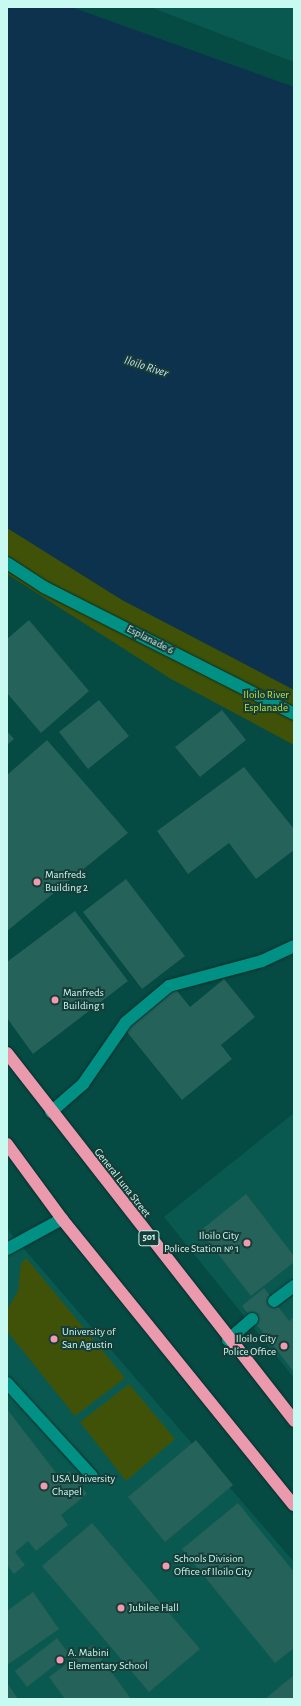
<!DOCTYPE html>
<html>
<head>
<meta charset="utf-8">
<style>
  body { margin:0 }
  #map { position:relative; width:301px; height:1706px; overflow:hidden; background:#054a43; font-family:"Alegreya Sans",sans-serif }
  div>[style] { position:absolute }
  .built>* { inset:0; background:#0a5951 }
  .green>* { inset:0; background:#405207 }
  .water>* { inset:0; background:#0d324d }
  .building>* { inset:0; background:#25625a }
  .roads { filter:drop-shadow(0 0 1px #072d28) drop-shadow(0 0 1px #072d28) }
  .lane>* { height:12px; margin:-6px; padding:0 6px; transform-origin:6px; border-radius:6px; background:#009184 }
  .street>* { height:12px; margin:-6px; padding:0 6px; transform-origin:6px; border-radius:6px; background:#009184 }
  .highway>* { height:12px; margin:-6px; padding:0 6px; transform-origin:6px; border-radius:6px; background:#eb9aae }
  .dots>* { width:11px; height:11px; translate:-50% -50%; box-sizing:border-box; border:2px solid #183c37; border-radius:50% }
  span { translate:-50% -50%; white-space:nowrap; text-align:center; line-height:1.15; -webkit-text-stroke:4px #183c37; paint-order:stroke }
  .shield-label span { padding:1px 3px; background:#183c37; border:1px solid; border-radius:3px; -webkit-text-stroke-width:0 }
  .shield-label { font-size:10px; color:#c8faf2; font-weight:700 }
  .street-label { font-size:11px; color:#c8faf2 }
  .park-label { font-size:11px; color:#b7e341 }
  .poi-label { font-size:11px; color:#c8faf2 }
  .left { translate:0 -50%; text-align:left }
  .right { translate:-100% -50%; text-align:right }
  .water-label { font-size:12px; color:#c9e1f5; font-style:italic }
  .frame { position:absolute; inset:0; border:8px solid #c8faf2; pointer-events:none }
</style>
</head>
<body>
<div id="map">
  <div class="built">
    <div style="clip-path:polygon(150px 7px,294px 7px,294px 62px)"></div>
    <div style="clip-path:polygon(294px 1113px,294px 1378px,164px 1217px)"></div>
    <div style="clip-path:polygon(7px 1229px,294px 1562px,294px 1699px,7px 1699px)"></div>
  </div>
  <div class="green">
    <div style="clip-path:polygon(7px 514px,294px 675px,294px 745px,171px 679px,7px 574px)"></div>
    <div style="clip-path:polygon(26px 1258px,125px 1378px,75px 1416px,7px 1331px,7px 1310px,18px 1291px,21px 1264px)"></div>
    <div style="clip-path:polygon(129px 1384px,175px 1439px,126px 1481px,80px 1422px)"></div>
  </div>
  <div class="water">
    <div style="clip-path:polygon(7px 7px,71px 7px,294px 87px,294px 690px,122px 600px,7px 528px)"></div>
  </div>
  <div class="building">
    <div style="clip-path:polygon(29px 620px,89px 691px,41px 733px,7px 693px,7px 639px)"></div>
    <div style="clip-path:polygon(99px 700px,129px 736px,88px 769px,59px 732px)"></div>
    <div style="clip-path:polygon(222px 710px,246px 740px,200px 777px,175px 747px)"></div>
    <div style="clip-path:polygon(7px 731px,14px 739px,7px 745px)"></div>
    <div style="clip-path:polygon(47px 740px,128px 833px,7px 931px,7px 775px)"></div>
    <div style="clip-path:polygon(244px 767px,294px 829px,294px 850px,256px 879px,229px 843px,188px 874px,157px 831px)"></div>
    <div style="clip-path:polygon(126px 879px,185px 956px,142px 989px,83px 912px)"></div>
    <div style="clip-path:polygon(75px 911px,128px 981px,33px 1054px,7px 1018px,7px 962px)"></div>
    <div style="clip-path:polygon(224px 979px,255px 1017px,221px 1045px,232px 1059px,182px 1100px,123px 1027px,173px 986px,190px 1007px)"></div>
    <div style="clip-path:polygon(246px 1194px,294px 1256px,294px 1262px,251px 1296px,200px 1231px)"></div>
    <div style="clip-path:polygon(264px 1288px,289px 1321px,294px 1317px,294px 1372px,242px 1306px)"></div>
    <div style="clip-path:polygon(7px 1409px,60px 1478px,69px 1471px,87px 1494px,61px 1515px,68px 1525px,36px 1551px,28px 1541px,15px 1552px,25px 1565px,14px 1574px,7px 1565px)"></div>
    <div style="clip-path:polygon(196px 1440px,233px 1485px,165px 1542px,128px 1497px)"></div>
    <div style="clip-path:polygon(238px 1503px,294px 1572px,294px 1648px,275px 1663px,182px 1549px)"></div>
    <div style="clip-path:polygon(92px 1523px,200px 1649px,149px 1692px,42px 1566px)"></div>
    <div style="clip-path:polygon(33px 1592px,59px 1629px,7px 1665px,7px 1611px)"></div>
    <div style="clip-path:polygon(57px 1638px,69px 1654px,27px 1687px,15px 1671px)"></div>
    <div style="clip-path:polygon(92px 1645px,131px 1699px,65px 1699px,49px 1677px)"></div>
    <div style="clip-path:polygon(294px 1675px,294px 1699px,265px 1699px)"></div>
    <div style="clip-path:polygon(7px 1683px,18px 1699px,7px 1699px)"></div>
  </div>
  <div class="roads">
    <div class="lane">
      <div style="left:51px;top:1112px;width:43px;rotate:-41.2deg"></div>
      <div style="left:83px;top:1084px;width:75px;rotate:-55.3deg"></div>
      <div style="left:126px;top:1022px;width:56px;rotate:-39.9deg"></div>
      <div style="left:169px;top:986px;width:96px;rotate:-15deg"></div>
      <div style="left:262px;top:961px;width:35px;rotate:-25deg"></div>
      <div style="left:7px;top:1249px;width:63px;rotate:-28.6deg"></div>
      <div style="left:274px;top:1301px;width:25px;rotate:-37deg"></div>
      <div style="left:228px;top:1340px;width:32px;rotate:-41deg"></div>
      <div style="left:7px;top:1383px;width:126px;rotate:47.6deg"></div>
    </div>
    <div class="street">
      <div style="left:7px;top:563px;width:44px;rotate:33deg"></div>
      <div style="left:44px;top:587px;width:280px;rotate:26.9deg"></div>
    </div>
    <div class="highway">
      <div style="left:7px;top:1053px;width:467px;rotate:52deg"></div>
      <div style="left:7px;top:1144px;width:93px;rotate:53.7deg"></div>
      <div style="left:62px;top:1219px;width:368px;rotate:51deg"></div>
    </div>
  </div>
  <div class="dots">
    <div style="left:37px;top:882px;background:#f29ab0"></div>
    <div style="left:55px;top:1000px;background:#f29ab0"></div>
    <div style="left:247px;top:1243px;background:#f29ab0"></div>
    <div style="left:54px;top:1339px;background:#f29ab0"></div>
    <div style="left:284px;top:1346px;background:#f29ab0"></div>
    <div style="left:44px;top:1486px;background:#f29ab0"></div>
    <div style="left:166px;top:1566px;background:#f29ab0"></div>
    <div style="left:121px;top:1608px;background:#f29ab0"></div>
    <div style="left:60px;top:1660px;background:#f29ab0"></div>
  </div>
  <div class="shield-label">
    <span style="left:149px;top:1238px">501</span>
  </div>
  <div class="street-label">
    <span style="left:150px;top:640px;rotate:27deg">Esplanade 6</span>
    <span style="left:122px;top:1183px;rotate:52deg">General Luna Street</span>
  </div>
  <div class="park-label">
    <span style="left:266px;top:702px">Iloilo River<br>Esplanade</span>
  </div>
  <div class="poi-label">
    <span class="left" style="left:45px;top:882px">Manfreds<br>Building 2</span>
    <span class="left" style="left:63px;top:1000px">Manfreds<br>Building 1</span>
    <span class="right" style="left:239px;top:1243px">Iloilo City<br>Police Station № 1</span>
    <span class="left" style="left:62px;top:1339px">University of<br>San Agustin</span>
    <span class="right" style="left:276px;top:1346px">Iloilo City<br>Police Office</span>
    <span class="left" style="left:52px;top:1486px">USA University<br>Chapel</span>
    <span class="left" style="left:174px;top:1566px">Schools Division<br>Office of Iloilo City</span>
    <span class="left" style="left:129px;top:1608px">Jubilee Hall</span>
    <span class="left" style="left:68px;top:1660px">A. Mabini<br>Elementary School</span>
  </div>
  <div class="water-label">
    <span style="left:146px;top:367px;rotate:18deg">Iloilo River</span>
  </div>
  <div class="frame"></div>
</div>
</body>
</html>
